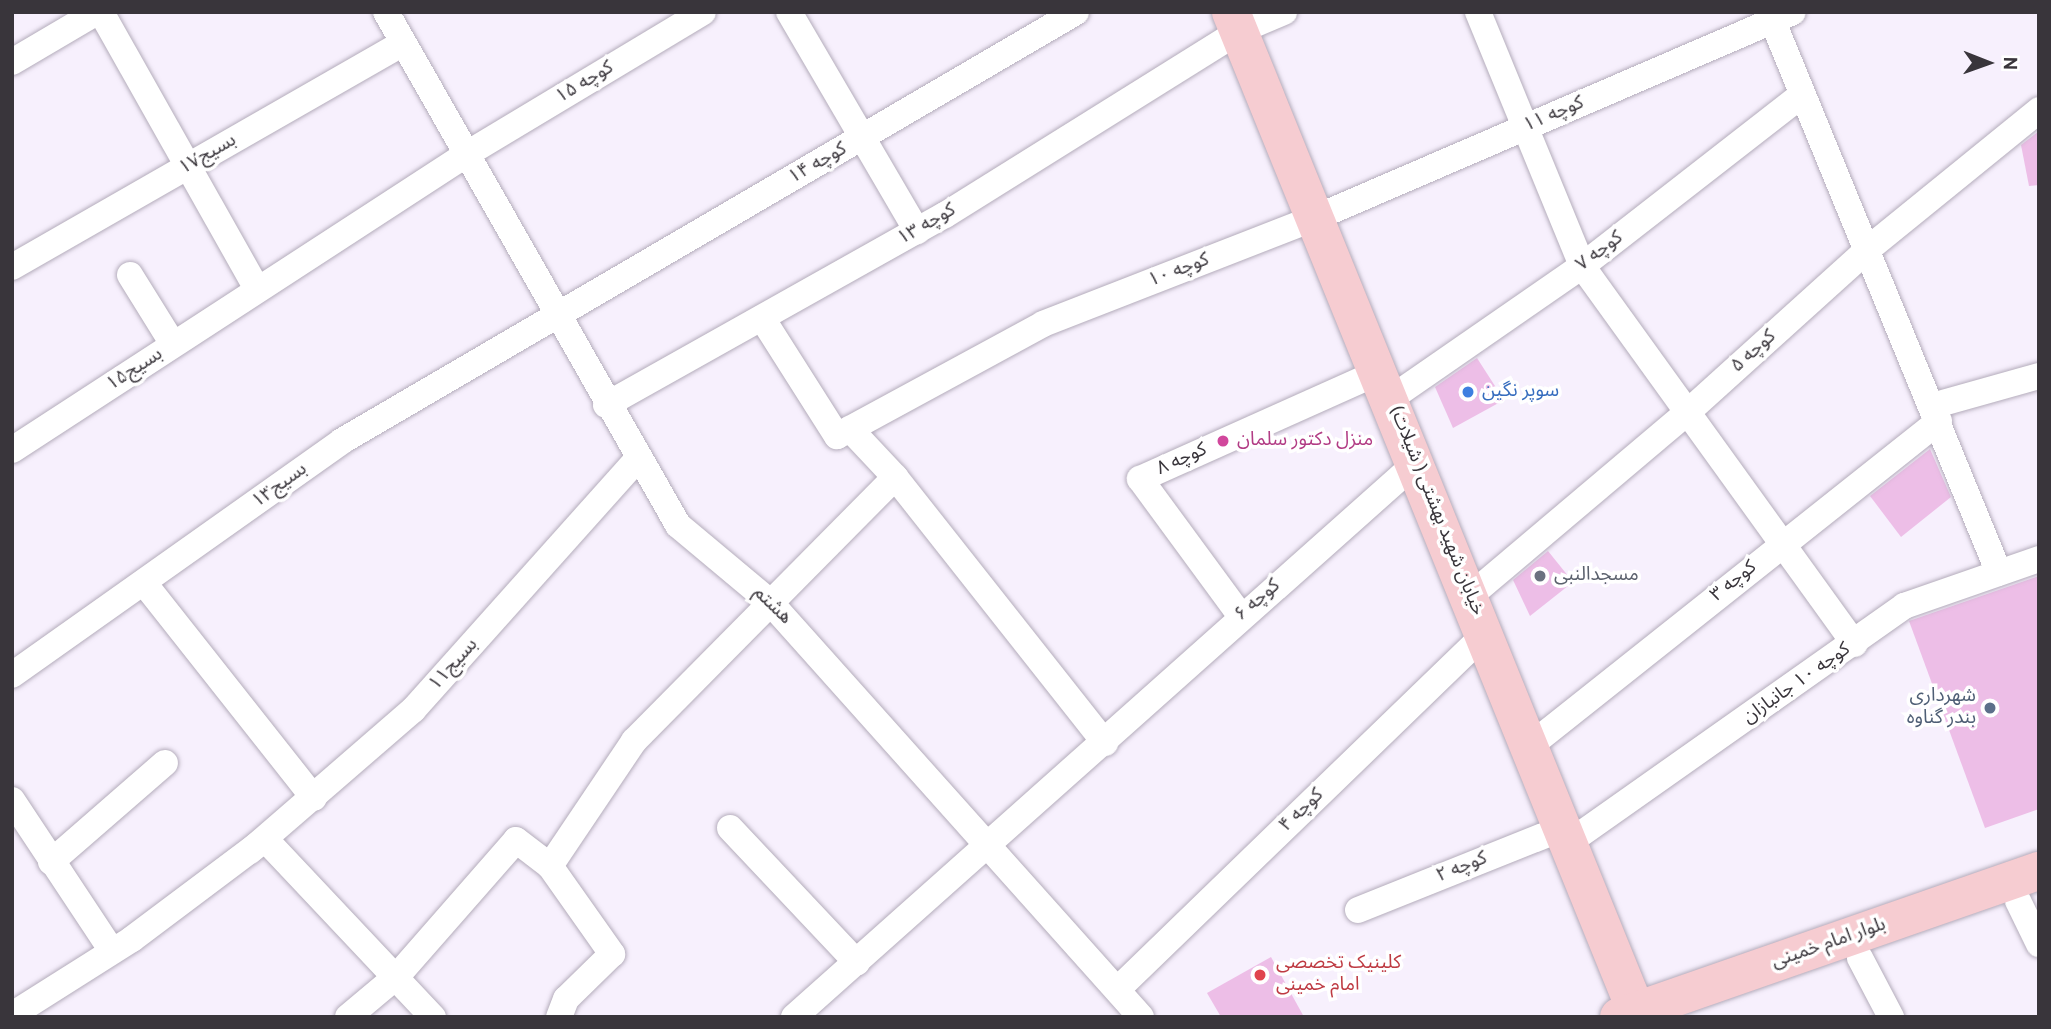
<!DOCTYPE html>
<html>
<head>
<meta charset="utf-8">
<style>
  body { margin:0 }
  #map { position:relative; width:2051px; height:1029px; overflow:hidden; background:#f7f0fd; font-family:Overpass,"Noto Sans Arabic",sans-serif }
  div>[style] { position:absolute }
  .building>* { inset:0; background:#edbee7 }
  .roads { filter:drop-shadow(0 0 2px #b4acbb) drop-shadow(0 0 2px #b4acbb) }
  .street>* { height:26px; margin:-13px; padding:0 13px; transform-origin:13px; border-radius:13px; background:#fff }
  .secondary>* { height:38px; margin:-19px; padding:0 19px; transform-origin:19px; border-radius:19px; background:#f6ccd1 }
  .dots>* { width:19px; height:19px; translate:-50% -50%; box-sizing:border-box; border:4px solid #fff; border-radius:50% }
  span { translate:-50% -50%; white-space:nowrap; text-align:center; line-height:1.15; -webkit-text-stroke:7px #fff; paint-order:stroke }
  .street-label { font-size:19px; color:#39353b }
  .shop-label { font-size:19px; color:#366cbe }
  .left { translate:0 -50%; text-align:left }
  .hotel-label { font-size:19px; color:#b23c85 }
  .worship-label { font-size:19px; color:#5b616d }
  .service-label { font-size:19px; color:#4e5e75 }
  .right { translate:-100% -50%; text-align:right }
  .health-label { font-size:19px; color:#be3a42 }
  .frame { position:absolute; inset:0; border:14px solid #39353b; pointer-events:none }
  .north { position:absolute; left:1953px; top:28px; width:70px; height:70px; -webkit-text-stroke:5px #fff; paint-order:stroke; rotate:91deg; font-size:19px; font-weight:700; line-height:28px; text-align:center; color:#39353b }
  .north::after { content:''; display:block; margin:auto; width:24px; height:32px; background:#39353b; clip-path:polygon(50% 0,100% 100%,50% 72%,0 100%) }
</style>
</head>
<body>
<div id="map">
  <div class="building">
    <div style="clip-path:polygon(2039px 131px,2039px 185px,2029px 186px,2021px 145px)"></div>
    <div style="clip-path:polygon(1477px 358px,1504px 400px,1453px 428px,1435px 387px)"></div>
    <div style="clip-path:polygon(1930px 449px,1951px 497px,1901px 537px,1870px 496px)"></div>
    <div style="clip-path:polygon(1548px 551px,1573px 582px,1530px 616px,1513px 580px)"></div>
    <div style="clip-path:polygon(2039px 576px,2039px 809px,1985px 828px,1909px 621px)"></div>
    <div style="clip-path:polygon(1271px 957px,1304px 1017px,1221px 1017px,1207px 993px)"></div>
  </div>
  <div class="roads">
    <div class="street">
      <div style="left:101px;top:12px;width:318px;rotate:60.6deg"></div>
      <div style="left:386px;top:12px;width:590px;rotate:60.35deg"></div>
      <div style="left:678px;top:525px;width:119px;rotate:39.9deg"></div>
      <div style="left:769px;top:601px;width:558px;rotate:48.2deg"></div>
      <div style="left:789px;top:12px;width:254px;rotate:59.7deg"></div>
      <div style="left:1478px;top:12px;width:274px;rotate:67.7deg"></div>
      <div style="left:1582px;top:266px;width:466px;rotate:54.2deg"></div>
      <div style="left:1769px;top:12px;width:606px;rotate:67.71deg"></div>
      <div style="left:12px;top:62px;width:99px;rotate:-30.5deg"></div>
      <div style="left:12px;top:267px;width:451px;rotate:-29.8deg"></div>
      <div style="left:130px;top:275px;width:81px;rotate:58.1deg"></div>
      <div style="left:762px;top:318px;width:140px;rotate:57.6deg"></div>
      <div style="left:837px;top:436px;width:234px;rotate:-28.5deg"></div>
      <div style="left:1043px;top:324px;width:292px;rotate:-21.3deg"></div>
      <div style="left:1315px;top:218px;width:520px;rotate:-23.31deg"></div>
      <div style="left:1390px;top:399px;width:234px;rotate:-34.7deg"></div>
      <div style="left:1582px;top:266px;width:279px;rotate:-37.9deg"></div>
      <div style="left:606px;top:405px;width:389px;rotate:-29.3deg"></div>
      <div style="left:945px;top:215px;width:347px;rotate:-32deg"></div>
      <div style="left:1239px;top:31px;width:49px;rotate:-22.9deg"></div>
      <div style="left:1932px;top:406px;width:111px;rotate:-15.7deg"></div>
      <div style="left:850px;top:429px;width:66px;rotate:46.8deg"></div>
      <div style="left:895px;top:477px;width:339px;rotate:51.7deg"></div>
      <div style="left:12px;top:450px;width:543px;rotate:-33.05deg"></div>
      <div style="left:467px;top:154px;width:275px;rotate:-31deg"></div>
      <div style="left:144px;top:583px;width:274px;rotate:51.7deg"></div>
      <div style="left:1470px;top:596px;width:287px;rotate:-40.2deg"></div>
      <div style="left:1689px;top:411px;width:240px;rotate:-42.1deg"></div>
      <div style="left:1867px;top:250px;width:222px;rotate:-39.1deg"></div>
      <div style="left:1240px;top:615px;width:169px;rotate:-126.3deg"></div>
      <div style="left:1140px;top:479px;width:262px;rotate:-24.1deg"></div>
      <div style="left:12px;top:675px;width:405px;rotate:-35.3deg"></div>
      <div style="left:342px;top:441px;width:850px;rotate:-30.3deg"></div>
      <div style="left:1531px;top:745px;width:521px;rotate:-38.45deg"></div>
      <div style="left:12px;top:800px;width:181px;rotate:56.5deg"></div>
      <div style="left:730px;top:828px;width:185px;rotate:46.7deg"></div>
      <div style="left:1571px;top:841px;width:408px;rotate:-35.2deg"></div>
      <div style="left:1904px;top:606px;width:143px;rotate:-19.2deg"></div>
      <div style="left:250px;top:851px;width:216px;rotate:-40.9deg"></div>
      <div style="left:413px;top:710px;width:338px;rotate:-48.2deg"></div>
      <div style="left:51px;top:862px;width:151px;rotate:-41deg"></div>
      <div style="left:550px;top:866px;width:151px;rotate:-56.1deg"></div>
      <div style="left:634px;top:741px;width:371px;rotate:-45.3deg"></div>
      <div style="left:2018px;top:901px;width:48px;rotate:64deg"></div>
      <div style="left:1358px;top:910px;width:223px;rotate:-21.8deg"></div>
      <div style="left:1860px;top:958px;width:67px;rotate:62.3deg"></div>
      <div style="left:1118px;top:989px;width:512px;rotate:-44.05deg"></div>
      <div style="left:12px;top:1015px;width:142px;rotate:-32.3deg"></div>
      <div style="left:132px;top:939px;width:166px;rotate:-36.9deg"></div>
      <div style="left:265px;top:839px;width:245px;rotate:46.7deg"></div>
      <div style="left:348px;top:1017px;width:65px;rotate:-40deg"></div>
      <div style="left:398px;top:975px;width:179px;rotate:-48.8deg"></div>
      <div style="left:516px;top:840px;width:43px;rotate:37.4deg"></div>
      <div style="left:550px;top:866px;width:108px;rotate:54.8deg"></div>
      <div style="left:612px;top:954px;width:64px;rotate:135.6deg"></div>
      <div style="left:566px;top:999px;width:19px;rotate:111deg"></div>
      <div style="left:794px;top:1017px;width:833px;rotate:-41.69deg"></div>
    </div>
    <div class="secondary">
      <div style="left:1231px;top:12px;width:1078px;rotate:67.93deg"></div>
      <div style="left:1619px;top:1017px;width:445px;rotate:-19.2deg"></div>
    </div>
  </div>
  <div class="dots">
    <div style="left:1468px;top:392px;background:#3f7fe0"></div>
    <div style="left:1223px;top:441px;background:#d1479c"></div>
    <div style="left:1540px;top:576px;background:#6b7280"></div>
    <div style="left:1990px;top:708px;background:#5c6f8a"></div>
    <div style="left:1260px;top:975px;background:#e0444e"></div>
  </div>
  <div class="street-label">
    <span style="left:585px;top:83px;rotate:-31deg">کوچه ۱۵</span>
    <span style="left:1554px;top:115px;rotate:-23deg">کوچه ۱۱</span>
    <span style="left:208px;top:155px;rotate:-30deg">بسیج۱۷</span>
    <span style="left:818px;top:164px;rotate:-30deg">کوچه ۱۴</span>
    <span style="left:927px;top:225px;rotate:-30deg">کوچه ۱۳</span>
    <span style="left:1600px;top:252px;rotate:-37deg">کوچه ۷</span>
    <span style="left:1179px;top:271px;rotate:-21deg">کوچه ۱۰</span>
    <span style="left:1754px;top:352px;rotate:-42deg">کوچه ۵</span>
    <span style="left:135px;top:370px;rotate:-33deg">بسیج۱۵</span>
    <span style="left:1182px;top:460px;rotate:-24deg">کوچه ۸</span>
    <span style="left:280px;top:486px;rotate:-36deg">بسیج۱۳</span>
    <span style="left:1436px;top:511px;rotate:68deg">خیابان شهید بهشتی ( شیلات)</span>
    <span style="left:1734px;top:582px;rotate:-39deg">کوچه ۳</span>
    <span style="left:1258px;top:601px;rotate:-41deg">کوچه ۶</span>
    <span style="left:772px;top:606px;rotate:44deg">هشتم</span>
    <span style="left:454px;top:665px;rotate:-48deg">بسیج۱۱</span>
    <span style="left:1797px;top:684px;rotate:-35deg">کوچه ۱۰ جانبازان</span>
    <span style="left:1302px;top:811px;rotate:-44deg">کوچه ۴</span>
    <span style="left:1462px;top:868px;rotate:-22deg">کوچه ۲</span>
    <span style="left:1829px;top:944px;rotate:-19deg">بلوار امام خمینی</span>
  </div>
  <div class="shop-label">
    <span class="left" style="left:1482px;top:392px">سوپر نگین</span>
  </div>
  <div class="hotel-label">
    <span class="left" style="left:1237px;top:441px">منزل دکتور سلمان</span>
  </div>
  <div class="worship-label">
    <span class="left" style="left:1554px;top:576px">مسجدالنبی</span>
  </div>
  <div class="service-label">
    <span class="right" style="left:1976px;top:708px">شهرداری<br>بندر گناوه</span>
  </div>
  <div class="health-label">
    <span class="left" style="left:1276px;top:975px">کلینیک تخصصی<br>امام خمینی</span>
  </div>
  <div class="frame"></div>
  <div class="north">N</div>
</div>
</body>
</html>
